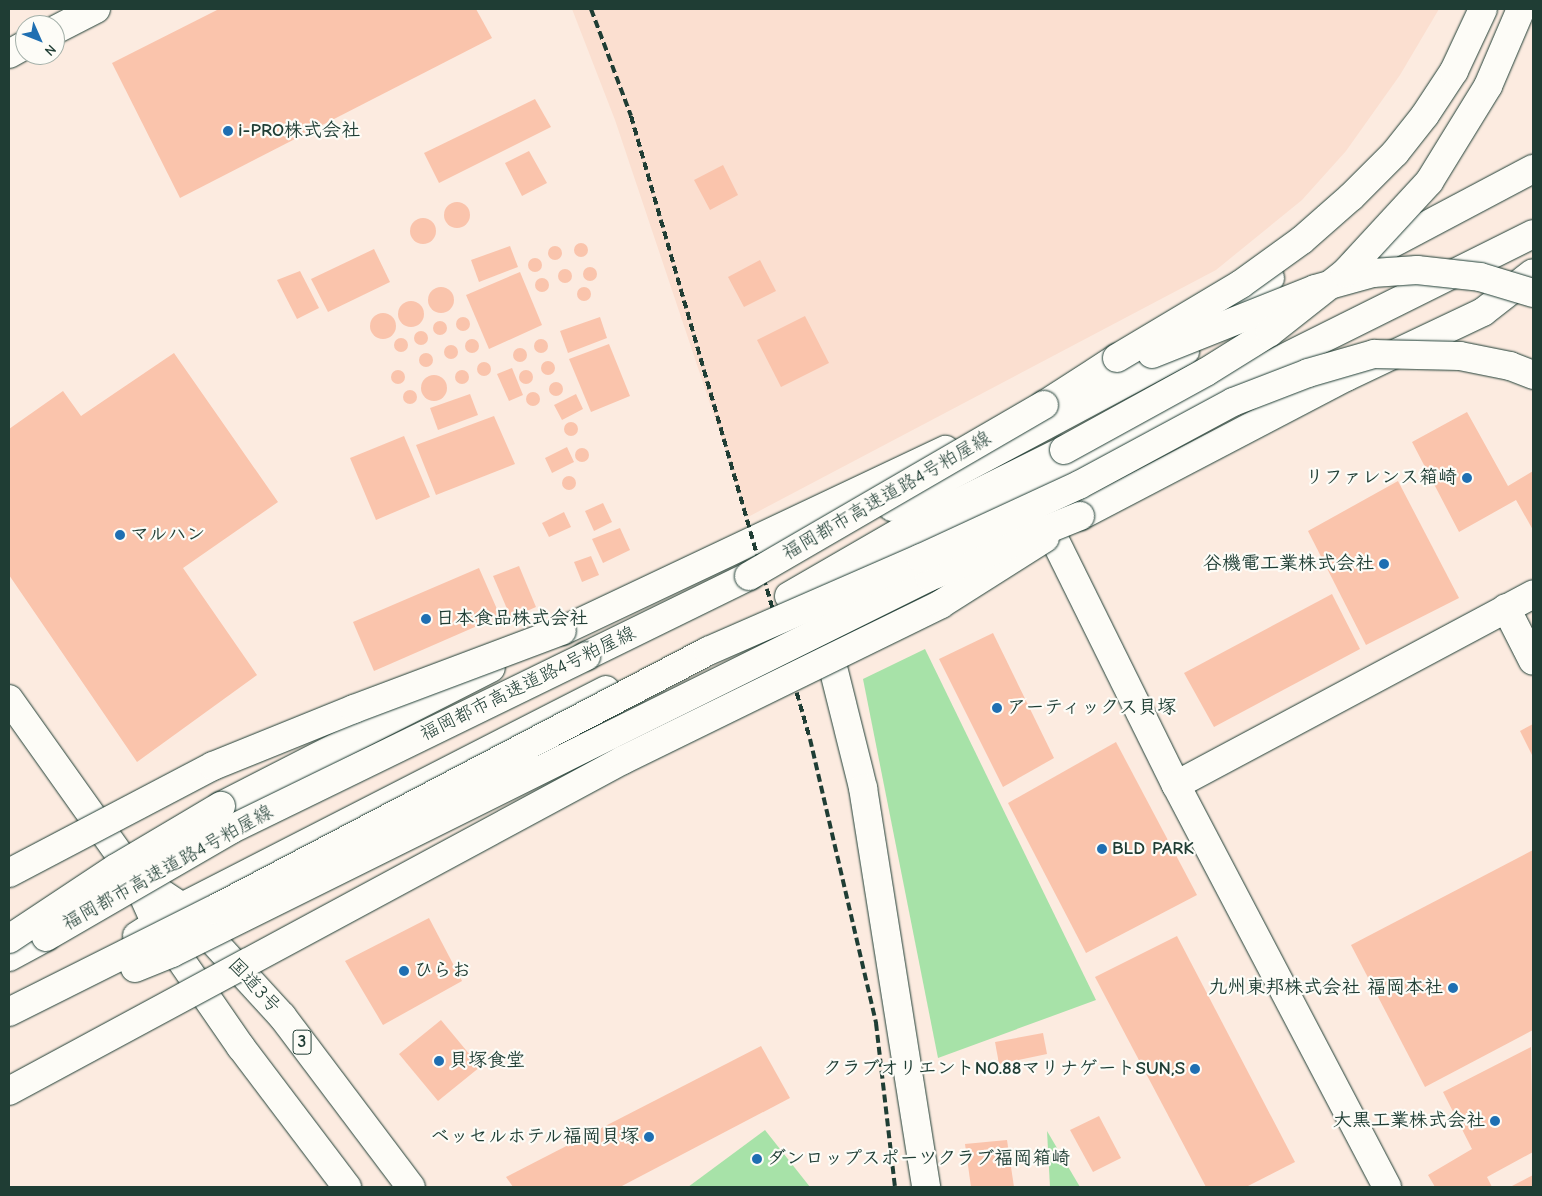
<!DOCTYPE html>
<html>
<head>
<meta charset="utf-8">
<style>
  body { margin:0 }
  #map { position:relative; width:1542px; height:1196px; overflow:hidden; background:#fcebe0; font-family:"Comic Neue","Klee One",sans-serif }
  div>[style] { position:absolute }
  .built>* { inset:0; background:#fbdfd0 }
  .green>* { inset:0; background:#a7e2a8 }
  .building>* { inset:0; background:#fac4ac }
  .round { border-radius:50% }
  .roads { filter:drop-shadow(0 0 1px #1f3d34) drop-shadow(0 0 1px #1f3d34) }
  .minor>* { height:28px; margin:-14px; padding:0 14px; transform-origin:14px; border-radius:14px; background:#fdfcf7 }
  .highway>* { height:28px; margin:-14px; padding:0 14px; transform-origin:14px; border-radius:14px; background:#fdfcf7 }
  .rail>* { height:4px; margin-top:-2px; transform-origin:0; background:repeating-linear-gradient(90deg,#1f3d34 0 8px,transparent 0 12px) }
  .bridges { filter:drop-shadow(0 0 1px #1f3d34) drop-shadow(0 0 1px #1f3d34) }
  .minor-bridge>* { height:28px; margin:-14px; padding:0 14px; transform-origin:14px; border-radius:14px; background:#fdfcf7 }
  .highway-bridge>* { height:28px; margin:-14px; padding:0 14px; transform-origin:14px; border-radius:14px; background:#fdfcf7 }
  .dots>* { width:14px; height:14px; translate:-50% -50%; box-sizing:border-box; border:2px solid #fdfcf7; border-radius:50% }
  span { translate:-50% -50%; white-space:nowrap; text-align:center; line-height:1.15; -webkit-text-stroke:4.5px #fdfcf7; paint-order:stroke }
  .shield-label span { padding:1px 4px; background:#fdfcf7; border:1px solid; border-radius:4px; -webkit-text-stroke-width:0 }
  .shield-label { font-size:18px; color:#1f3d34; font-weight:700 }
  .poi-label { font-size:19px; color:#1f3d34; font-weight:700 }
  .left { translate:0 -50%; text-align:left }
  .right { translate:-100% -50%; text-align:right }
  .street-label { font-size:19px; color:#1f3d34 }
  .frame { position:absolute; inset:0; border:10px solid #1f3d34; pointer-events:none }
  .north { position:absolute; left:15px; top:15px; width:50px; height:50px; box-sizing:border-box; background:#fdfcf7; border:1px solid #a4b0a9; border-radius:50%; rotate:134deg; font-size:14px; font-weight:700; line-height:20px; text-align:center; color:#1f3d34 }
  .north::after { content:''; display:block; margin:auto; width:18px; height:22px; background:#1f6fb2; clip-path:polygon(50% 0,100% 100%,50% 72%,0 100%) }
</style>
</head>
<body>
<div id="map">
  <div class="built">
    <div style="clip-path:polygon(572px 9px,1439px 9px,1400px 75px,1346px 151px,1302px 200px,1216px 270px,748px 517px,615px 120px)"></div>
  </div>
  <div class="green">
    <div style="clip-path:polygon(925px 649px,1096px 1000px,938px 1058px,863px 679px)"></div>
    <div style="clip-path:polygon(765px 1130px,810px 1187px,688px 1187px)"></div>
    <div style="clip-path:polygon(1047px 1131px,1080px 1187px,1050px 1187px)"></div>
  </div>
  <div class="building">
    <div style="clip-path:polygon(219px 9px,476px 9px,492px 38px,180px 198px,112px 63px)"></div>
    <div style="clip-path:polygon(535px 99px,551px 127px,439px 183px,424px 153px)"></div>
    <div style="clip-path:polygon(529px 151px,547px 183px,522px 196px,505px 163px)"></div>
    <div style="clip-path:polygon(723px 165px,738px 195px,710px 210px,694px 180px)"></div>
    <div class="round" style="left:444px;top:202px;width:26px;height:26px"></div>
    <div class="round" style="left:410px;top:218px;width:26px;height:26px"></div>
    <div class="round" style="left:574px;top:243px;width:14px;height:14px"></div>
    <div class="round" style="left:548px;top:246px;width:14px;height:14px"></div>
    <div style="clip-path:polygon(510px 246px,518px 267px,479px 282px,471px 260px)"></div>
    <div style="clip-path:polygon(374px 249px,390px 282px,328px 312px,311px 279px)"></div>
    <div class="round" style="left:528px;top:258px;width:14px;height:14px"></div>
    <div style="clip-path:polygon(760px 260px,776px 291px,744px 307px,728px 277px)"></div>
    <div class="round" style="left:583px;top:267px;width:14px;height:14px"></div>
    <div class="round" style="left:558px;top:269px;width:14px;height:14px"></div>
    <div style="clip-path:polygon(300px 271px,319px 308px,297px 319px,277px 280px)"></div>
    <div style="clip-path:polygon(520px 272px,542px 325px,489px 349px,466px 295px)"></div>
    <div class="round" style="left:535px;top:278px;width:14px;height:14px"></div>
    <div class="round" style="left:577px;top:287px;width:14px;height:14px"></div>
    <div class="round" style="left:428px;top:287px;width:26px;height:26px"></div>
    <div class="round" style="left:398px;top:301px;width:26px;height:26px"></div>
    <div class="round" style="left:370px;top:313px;width:26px;height:26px"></div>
    <div style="clip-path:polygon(805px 316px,829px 363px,781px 387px,757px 340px)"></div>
    <div class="round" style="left:456px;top:317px;width:14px;height:14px"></div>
    <div style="clip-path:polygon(600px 317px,607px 338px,568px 353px,560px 331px)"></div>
    <div class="round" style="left:433px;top:321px;width:14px;height:14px"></div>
    <div class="round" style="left:414px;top:331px;width:14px;height:14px"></div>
    <div class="round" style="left:394px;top:338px;width:14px;height:14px"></div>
    <div class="round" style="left:465px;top:339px;width:14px;height:14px"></div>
    <div class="round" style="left:534px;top:339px;width:14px;height:14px"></div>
    <div style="clip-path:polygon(609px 344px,630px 396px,591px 412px,569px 359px)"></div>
    <div class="round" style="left:444px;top:345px;width:14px;height:14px"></div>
    <div class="round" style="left:513px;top:348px;width:14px;height:14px"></div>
    <div class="round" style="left:419px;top:353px;width:14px;height:14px"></div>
    <div style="clip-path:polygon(174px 353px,278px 502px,183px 568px,257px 675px,137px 762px,9px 575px,9px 429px,63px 391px,81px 416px)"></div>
    <div class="round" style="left:541px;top:361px;width:14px;height:14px"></div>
    <div class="round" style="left:477px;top:362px;width:14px;height:14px"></div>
    <div style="clip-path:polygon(512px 368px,523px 395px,509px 401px,497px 374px)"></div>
    <div class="round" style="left:519px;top:370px;width:14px;height:14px"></div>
    <div class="round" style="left:391px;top:370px;width:14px;height:14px"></div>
    <div class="round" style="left:455px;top:370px;width:14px;height:14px"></div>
    <div class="round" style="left:421px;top:375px;width:26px;height:26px"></div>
    <div class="round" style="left:549px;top:382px;width:14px;height:14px"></div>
    <div class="round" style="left:403px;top:390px;width:14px;height:14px"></div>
    <div class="round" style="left:526px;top:392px;width:14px;height:14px"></div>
    <div style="clip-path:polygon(470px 394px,478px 415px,438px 430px,430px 408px)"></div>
    <div style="clip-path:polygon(576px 394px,583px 409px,562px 420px,554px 405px)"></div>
    <div style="clip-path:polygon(1467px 412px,1508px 486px,1533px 471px,1533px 530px,1516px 500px,1459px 532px,1412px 442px)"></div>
    <div style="clip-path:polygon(494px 416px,515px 464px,436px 495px,416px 445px)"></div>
    <div class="round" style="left:564px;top:422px;width:14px;height:14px"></div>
    <div style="clip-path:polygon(404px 436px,430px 497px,376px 520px,350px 458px)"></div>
    <div style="clip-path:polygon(567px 447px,574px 462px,552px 473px,545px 458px)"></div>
    <div class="round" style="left:575px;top:448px;width:14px;height:14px"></div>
    <div class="round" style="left:562px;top:476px;width:14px;height:14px"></div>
    <div style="clip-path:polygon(1398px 481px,1459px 598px,1366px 645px,1308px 531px)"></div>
    <div style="clip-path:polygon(603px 503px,612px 522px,594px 531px,585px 511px)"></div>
    <div style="clip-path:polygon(564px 512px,571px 527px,549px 537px,542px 523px)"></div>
    <div style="clip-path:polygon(620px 528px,630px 550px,603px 563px,592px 539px)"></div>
    <div style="clip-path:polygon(591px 556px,599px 575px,582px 582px,574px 562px)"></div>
    <div style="clip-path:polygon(519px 566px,536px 607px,511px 618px,493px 576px)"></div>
    <div style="clip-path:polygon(479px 568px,500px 616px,374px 671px,353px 622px)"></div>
    <div style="clip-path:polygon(1332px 594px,1360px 649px,1214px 727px,1184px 673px)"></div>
    <div style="clip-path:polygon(993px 633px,1054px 758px,1003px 787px,939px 659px)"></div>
    <div style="clip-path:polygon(1533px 724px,1533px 757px,1520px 731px)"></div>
    <div style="clip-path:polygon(1116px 742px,1197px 895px,1086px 953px,1008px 803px)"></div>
    <div style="clip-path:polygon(1533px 850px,1533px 1030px,1425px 1087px,1351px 945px)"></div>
    <div style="clip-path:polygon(429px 918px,462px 981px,383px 1025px,345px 961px)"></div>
    <div style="clip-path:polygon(1177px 936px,1295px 1162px,1246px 1187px,1206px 1187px,1095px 977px)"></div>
    <div style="clip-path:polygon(441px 1020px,480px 1067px,438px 1101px,399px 1054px)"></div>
    <div style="clip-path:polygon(1043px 1033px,1047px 1054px,999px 1064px,995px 1042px)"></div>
    <div style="clip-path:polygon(761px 1046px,790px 1098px,620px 1187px,513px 1187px,506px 1177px)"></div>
    <div style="clip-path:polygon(1531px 1047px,1533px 1152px,1487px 1177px,1492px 1187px,1435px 1187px,1428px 1175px,1472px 1149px,1443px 1092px)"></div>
    <div style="clip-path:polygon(1099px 1116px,1121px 1158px,1093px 1172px,1070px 1130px)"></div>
    <div style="clip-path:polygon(1007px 1140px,1014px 1187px,971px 1187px,965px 1144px)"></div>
    <div style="clip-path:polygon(1533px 1175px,1533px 1187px,1510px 1187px)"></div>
  </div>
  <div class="roads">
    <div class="minor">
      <div style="left:55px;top:30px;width:46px;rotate:-27.1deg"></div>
      <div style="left:9px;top:54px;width:18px;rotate:-29deg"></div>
      <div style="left:1357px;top:262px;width:199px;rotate:-27.9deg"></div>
      <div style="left:1201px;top:331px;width:87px;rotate:-37.5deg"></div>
      <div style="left:892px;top:507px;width:332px;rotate:-28deg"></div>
      <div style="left:1040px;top:510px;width:307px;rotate:63.7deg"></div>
      <div style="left:1176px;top:785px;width:454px;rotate:62.3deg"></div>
      <div style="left:1080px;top:516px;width:300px;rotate:-27.6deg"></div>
      <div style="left:1346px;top:377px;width:152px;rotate:-25.4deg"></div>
      <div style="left:1483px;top:312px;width:63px;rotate:-38deg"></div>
      <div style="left:850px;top:574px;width:763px;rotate:-26.46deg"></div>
      <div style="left:818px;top:607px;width:187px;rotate:76deg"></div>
      <div style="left:863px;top:788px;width:404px;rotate:81deg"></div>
      <div style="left:1506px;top:608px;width:59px;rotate:63deg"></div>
      <div style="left:562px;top:631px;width:424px;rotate:-25.3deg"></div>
      <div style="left:1176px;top:785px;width:405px;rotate:-28.1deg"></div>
      <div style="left:137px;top:936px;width:54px;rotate:-32.8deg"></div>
      <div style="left:182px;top:907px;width:476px;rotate:-27.1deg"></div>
    </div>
    <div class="highway">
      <div style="left:1044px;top:405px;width:87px;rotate:-32.8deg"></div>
      <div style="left:789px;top:596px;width:134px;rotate:-30deg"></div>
      <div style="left:905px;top:529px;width:178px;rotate:-26.4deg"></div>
      <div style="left:586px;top:656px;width:182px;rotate:-26.1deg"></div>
      <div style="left:9px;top:699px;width:216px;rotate:54.6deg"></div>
      <div style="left:134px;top:875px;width:54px;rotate:65.8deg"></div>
      <div style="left:156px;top:924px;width:150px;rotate:55.4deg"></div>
      <div style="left:241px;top:1047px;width:176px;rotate:52.9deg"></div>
      <div style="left:221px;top:806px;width:303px;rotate:-27.1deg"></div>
      <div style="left:134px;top:875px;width:58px;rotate:33.7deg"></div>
      <div style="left:182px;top:907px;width:148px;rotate:47.5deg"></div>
      <div style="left:282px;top:1016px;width:214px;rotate:53deg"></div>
      <div style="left:9px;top:957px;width:42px;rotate:-28.4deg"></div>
    </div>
  </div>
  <div class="rail">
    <div style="left:591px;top:9px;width:114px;rotate:69.5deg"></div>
    <div style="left:631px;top:116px;width:648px;rotate:73.97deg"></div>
    <div style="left:810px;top:739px;width:292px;rotate:76.9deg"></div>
    <div style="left:876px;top:1023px;width:165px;rotate:83.4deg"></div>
  </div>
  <div class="bridges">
    <div class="minor-bridge">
      <div style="left:9px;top:873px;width:230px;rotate:-27.7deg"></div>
      <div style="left:213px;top:766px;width:152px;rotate:-22deg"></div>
      <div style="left:354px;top:709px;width:222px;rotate:-20.6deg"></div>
      <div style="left:9px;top:1091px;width:698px;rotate:-28.33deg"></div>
      <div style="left:623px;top:760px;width:354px;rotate:-26.1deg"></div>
      <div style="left:941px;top:604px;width:123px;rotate:-32.4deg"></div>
    </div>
    <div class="highway-bridge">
      <div style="left:1152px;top:354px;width:175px;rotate:-21.7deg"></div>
      <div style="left:1315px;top:289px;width:60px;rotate:-15.4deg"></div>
      <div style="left:1373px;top:273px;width:44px;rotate:-3.9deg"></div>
      <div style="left:1417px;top:270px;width:63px;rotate:6.3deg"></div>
      <div style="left:1480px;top:277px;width:55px;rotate:16.8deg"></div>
      <div style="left:1117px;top:358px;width:144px;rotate:-30.8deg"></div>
      <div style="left:1241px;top:284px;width:75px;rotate:-35.8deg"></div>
      <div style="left:1302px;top:240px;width:65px;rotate:-41.3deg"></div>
      <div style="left:1351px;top:197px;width:62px;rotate:-45deg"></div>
      <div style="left:1395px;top:153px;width:48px;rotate:-51.7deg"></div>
      <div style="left:1425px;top:115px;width:53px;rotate:-56.6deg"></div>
      <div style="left:1454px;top:71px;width:68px;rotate:-64.9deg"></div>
      <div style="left:1064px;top:450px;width:162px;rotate:-28.8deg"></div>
      <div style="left:1206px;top:372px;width:75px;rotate:-32deg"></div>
      <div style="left:1270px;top:332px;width:95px;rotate:-38.2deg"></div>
      <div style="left:1345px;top:273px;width:124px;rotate:-47.3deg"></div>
      <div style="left:1429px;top:182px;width:113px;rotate:-58.4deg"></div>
      <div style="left:1488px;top:86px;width:84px;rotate:-66.8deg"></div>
      <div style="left:749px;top:576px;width:341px;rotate:-30.1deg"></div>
      <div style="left:46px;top:937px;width:215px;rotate:-30.1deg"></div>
      <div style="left:232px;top:829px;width:394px;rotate:-26deg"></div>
      <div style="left:9px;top:939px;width:128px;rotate:-33.6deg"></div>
      <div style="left:116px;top:868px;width:122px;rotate:-30.6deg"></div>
      <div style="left:135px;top:968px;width:40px;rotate:-22deg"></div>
      <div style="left:172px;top:953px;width:845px;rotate:-26.41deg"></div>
      <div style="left:929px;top:577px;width:163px;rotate:-22deg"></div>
      <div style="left:9px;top:1012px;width:228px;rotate:-26.6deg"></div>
      <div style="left:213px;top:910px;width:559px;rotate:-27.62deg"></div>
      <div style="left:708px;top:651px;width:232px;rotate:-23.6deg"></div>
      <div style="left:921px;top:558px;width:174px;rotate:-24.8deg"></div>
      <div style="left:1079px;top:485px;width:175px;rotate:-28.3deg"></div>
      <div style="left:1233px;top:402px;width:80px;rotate:-21.1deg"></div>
      <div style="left:1308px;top:373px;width:69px;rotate:-16.1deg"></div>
      <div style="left:1374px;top:354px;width:86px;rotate:1.3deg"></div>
      <div style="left:1460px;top:356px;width:51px;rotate:11.3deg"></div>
      <div style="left:1510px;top:366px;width:25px;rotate:21deg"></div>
    </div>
  </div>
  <div class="dots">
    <div style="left:228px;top:131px;background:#1f6fb2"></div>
    <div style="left:1467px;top:478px;background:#1f6fb2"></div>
    <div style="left:120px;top:535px;background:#1f6fb2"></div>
    <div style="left:1384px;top:564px;background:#1f6fb2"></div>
    <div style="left:426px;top:619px;background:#1f6fb2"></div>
    <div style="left:997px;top:708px;background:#1f6fb2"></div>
    <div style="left:1102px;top:849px;background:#1f6fb2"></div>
    <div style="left:404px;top:971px;background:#1f6fb2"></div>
    <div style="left:1453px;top:988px;background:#1f6fb2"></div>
    <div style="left:439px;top:1061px;background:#1f6fb2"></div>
    <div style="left:1195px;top:1069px;background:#1f6fb2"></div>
    <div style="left:1495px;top:1121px;background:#1f6fb2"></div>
    <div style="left:649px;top:1137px;background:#1f6fb2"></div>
    <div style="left:757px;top:1159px;background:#1f6fb2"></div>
  </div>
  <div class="shield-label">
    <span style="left:302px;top:1042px">3</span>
  </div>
  <div class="poi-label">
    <span class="left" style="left:238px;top:131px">i-PRO株式会社</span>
    <span class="right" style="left:1457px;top:478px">リファレンス箱崎</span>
    <span class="left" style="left:130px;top:535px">マルハン</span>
    <span class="right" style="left:1374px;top:564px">谷機電工業株式会社</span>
    <span class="left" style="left:436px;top:619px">日本食品株式会社</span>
    <span class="left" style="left:1007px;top:708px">アーティックス貝塚</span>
    <span class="left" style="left:1112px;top:849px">BLD PARK</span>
    <span class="left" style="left:414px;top:971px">ひらお</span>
    <span class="right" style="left:1443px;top:988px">九州東邦株式会社 福岡本社</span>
    <span class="left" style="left:449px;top:1061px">貝塚食堂</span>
    <span class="right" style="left:1185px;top:1069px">クラブオリエントNO.88マリナゲートSUN,S</span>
    <span class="right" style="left:1485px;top:1121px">大黒工業株式会社</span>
    <span class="right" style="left:639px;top:1137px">ベッセルホテル福岡貝塚</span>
    <span class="left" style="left:767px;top:1159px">ダンロップスポーツクラブ福岡箱崎</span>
  </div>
  <div class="street-label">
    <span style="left:887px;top:496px;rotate:-30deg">福岡都市高速道路4号粕屋線</span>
    <span style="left:528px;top:684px;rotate:-26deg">福岡都市高速道路4号粕屋線</span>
    <span style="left:168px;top:868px;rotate:-29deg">福岡都市高速道路4号粕屋線</span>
    <span style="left:254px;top:986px;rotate:47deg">国道3号</span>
  </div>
  <div class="frame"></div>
  <div class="north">N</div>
</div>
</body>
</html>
